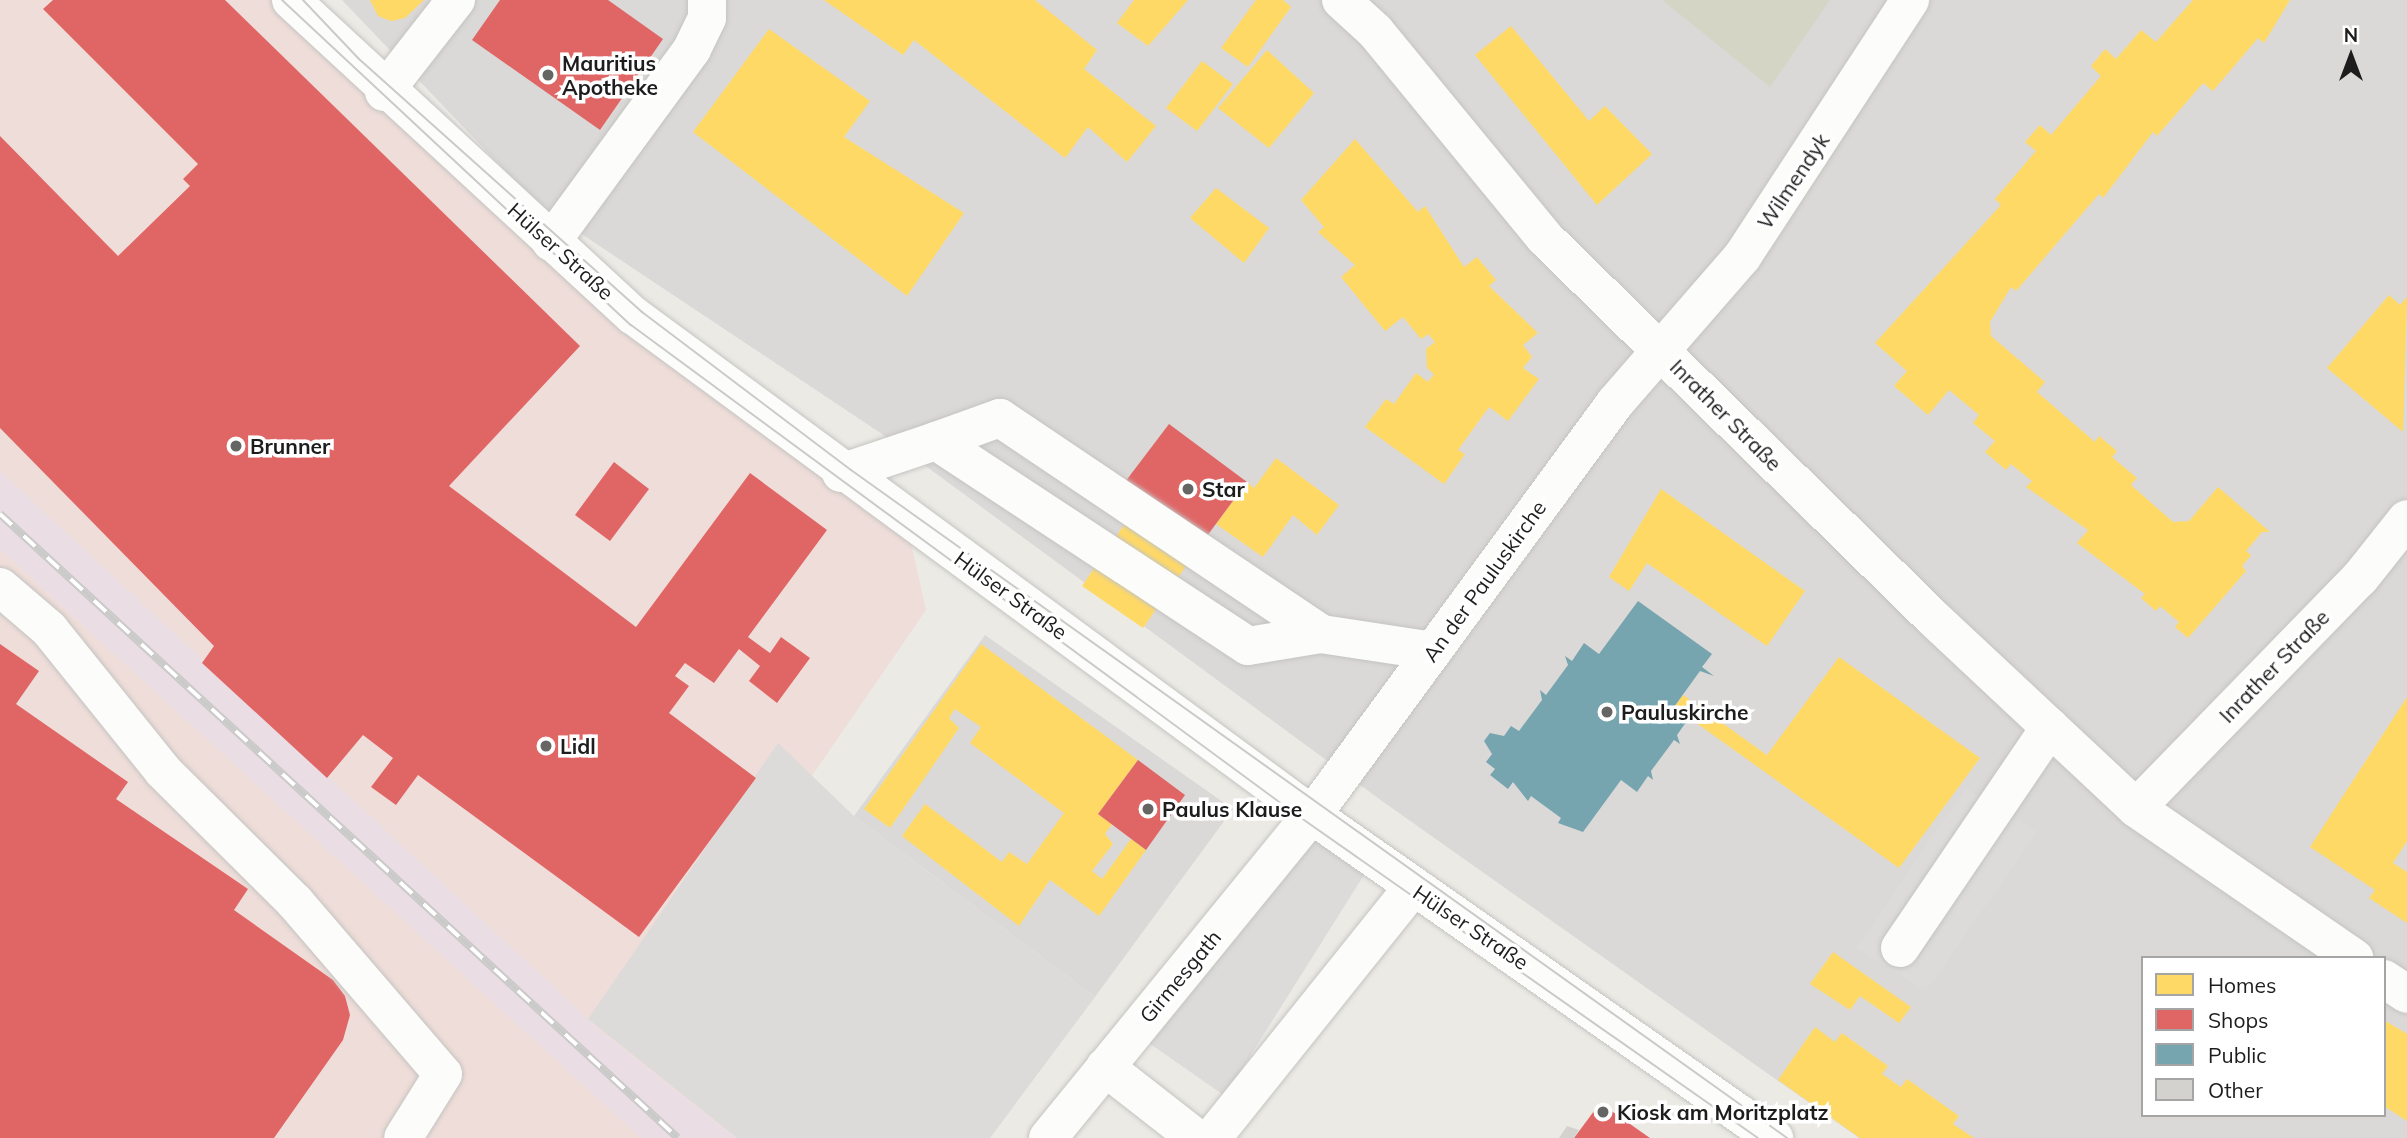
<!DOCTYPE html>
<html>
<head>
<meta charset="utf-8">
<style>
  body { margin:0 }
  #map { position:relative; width:2407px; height:1138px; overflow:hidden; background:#eceae5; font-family:Mulish,sans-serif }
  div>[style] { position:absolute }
  .residential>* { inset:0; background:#dbd9d7 }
  .commercial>* { inset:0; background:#efddd9 }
  .industrial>* { inset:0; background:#eadde4 }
  .construction>* { inset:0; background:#d5d5c6 }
  .parking>* { inset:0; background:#dcdbd9 }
  .homes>* { inset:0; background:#ffd966 }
  .shops>* { inset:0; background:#e06666 }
  .public>* { inset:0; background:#76a5af }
  .building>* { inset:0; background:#d4d2ce }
  .roads { filter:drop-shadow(0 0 2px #c4c4c1) drop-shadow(0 0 2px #c4c4c1) }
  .minor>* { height:38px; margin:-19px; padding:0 19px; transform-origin:19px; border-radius:19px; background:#fcfcfb }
  .tram>* { height:2px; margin:-1px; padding:0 1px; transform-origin:1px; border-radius:1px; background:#cacac9 }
  .rail>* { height:8px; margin-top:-4px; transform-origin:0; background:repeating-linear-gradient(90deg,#fff 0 16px,#cacac9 0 32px); box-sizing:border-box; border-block:2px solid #cacac9 }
  .dots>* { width:19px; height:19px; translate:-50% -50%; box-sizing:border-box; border:4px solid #fff; border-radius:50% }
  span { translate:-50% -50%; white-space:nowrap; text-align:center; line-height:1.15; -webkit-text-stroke:7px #fff; paint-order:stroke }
  .poi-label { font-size:21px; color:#1d1d1d; font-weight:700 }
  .left { translate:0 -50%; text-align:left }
  .street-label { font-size:21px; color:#1d1d1d }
  .legend { position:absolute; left:2141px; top:956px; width:245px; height:161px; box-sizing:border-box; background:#fff; border:2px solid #a5a5a5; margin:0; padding:9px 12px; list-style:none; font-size:21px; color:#1d1d1d }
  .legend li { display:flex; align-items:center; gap:14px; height:35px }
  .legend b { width:35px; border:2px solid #a5a5a5 }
  .north { position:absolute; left:2316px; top:21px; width:70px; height:70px; -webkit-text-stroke:5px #fff; paint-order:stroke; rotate:0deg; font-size:19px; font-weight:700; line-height:28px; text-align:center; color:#1d1d1d }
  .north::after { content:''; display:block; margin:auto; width:24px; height:32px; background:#1d1d1d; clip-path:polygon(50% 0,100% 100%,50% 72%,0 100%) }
</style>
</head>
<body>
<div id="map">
  <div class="residential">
    <div style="clip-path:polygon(evenodd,342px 0,2407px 0,2407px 1138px,1859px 1138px,1382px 801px,882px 434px,538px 205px,342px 0,2143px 958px,2384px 958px,2384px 1115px,2143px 1115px,2143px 958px)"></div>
    <div style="clip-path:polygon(985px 635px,1233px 809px,1095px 997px,854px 816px)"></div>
  </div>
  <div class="commercial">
    <div style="clip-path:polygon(0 0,295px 0,365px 70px,906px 521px,926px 610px,772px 834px,965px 1138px,736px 1138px,601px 1031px,0 471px)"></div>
    <div style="clip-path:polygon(0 549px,641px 1138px,0 1138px)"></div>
  </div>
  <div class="industrial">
    <div style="clip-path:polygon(0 471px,601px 1031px,736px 1138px,641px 1138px,0 549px)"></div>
  </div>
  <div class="construction">
    <div style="clip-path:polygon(1662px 0,1830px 0,1770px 87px)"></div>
  </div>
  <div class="parking">
    <div style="clip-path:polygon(778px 743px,854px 816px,1095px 997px,990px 1138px,737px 1138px,588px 1019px)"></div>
    <div style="clip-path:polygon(1966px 788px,2037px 832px,1926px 991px,1856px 948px)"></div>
    <div style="clip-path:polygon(1308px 829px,1369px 867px,1225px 1096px,1136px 1034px)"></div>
  </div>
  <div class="homes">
    <div style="clip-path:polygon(370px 0,424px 0,405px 18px,391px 21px,378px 16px)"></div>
    <div style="clip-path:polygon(824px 0,1035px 0,1097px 50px,1084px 69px,1156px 126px,1127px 162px,1088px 127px,1065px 158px,914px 40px,903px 55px)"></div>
    <div style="clip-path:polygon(1134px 0,1188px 0,1148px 46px,1117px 23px)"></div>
    <div style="clip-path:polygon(1256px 0,1283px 0,1291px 7px,1248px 67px,1221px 48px)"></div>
    <div style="clip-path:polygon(2193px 0,2290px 0,2264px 43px,2258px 38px,2213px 91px,2203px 83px,2157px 136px,2153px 132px,2103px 198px,2099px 194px,2016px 291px,2011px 287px,1990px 322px,1991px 336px,2045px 382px,2037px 392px,2095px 442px,2099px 436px,2117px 451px,2112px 457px,2137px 478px,2131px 485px,2173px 522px,2189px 521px,2218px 487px,2270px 532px,2262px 532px,2246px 551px,2251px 555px,2242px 566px,2246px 571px,2188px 638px,2175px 627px,2179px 622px,2160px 606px,2156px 611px,2141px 598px,2145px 594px,2077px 543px,2088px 530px,2026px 487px,2032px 481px,2011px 464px,2006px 470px,1985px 452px,1995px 441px,1973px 423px,1979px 415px,1949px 390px,1928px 415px,1894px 386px,1907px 371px,1875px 343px,2001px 205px,1995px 199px,2036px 151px,2025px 142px,2040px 125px,2051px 135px,2101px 76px,2091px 66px,2105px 49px,2116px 59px,2141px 30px,2156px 42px)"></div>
    <div style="clip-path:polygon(1511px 26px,1589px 121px,1605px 106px,1652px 154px,1597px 205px,1475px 55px)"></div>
    <div style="clip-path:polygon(769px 29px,870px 101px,844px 137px,964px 213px,907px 296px,693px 132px)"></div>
    <div style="clip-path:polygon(1267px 50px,1314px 93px,1269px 148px,1218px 108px)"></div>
    <div style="clip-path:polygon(1202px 61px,1233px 84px,1197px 131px,1166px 108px)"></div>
    <div style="clip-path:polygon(1355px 139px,1418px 212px,1425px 206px,1464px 267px,1477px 257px,1496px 280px,1489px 286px,1538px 333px,1523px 345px,1532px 357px,1523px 368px,1539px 379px,1508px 421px,1489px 407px,1458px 450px,1465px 454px,1444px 484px,1365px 427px,1386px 399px,1394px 404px,1416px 373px,1428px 382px,1434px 374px,1427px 368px,1426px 349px,1435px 342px,1428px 334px,1421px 339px,1403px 317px,1385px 331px,1341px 277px,1355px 265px,1318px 232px,1324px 227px,1301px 200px)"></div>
    <div style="clip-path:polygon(1216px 188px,1269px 228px,1244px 263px,1190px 218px)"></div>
    <div style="clip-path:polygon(2389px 295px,2400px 305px,2407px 297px,2403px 432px,2327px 368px)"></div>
    <div style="clip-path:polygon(1276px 458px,1339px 505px,1317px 535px,1293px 515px,1263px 557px,1216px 524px,1247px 482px,1254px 488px)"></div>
    <div style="clip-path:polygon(1661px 489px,1805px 591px,1767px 646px,1647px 563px,1629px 591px,1609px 577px)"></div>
    <div style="clip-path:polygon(1144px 496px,1204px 540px,1143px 628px,1082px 586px)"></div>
    <div style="clip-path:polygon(981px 644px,1138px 760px,1098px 814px,1112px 824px,1105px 834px,1113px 844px,1092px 871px,1102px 879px,1131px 839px,1146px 850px,1099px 916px,1050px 880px,1019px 926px,902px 836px,925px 804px,1002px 862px,1009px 852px,1027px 864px,1064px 813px,970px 743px,981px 727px,955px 709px,949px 718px,959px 728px,890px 828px,864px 809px)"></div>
    <div style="clip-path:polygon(1839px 657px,1980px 758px,1899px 868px,1674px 707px,1683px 695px,1767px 755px)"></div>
    <div style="clip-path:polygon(2407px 697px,2407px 841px,2393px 863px,2407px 872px,2407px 923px,2369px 898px,2375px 890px,2310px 847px)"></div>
    <div style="clip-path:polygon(1833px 952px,1911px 1007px,1899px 1023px,1860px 996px,1850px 1010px,1810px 984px)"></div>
    <div style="clip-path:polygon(2384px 1020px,2407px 1034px,2407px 1121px,2384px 1106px)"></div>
    <div style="clip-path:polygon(1815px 1027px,1835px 1042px,1842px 1033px,1888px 1066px,1882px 1074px,1901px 1087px,1907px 1079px,1959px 1116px,1953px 1124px,1974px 1138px,1860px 1138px,1778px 1080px)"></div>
  </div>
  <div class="shops">
    <div style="clip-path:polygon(53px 0,225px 0,580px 346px,449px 486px,636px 627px,750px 473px,827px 530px,748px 637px,770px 653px,781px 637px,810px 658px,777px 703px,749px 681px,760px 666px,739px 649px,714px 683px,685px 663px,675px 676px,689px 686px,669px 713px,756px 778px,639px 937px,418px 775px,396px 805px,371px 787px,393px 758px,363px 735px,327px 778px,202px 663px,214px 646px,0 428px,0 136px,118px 256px,190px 186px,183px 179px,198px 164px,43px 9px)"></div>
    <div style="clip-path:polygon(500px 0,608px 0,663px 39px,600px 130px,472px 40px)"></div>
    <div style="clip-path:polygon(1169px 424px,1247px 482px,1204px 540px,1125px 482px)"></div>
    <div style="clip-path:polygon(614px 462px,649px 489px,610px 541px,575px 515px)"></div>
    <div style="clip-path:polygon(0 644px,39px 671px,16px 704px,128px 782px,116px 799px,248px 889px,234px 910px,333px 980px,345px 996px,350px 1015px,343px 1040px,274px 1138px,0 1138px)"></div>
    <div style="clip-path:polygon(1138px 760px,1185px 795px,1146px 850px,1098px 814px)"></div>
    <div style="clip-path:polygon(1600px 1103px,1650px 1138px,1574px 1138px)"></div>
  </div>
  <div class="public">
    <div style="clip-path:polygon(1638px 601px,1712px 654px,1702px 667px,1714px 676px,1700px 671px,1674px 707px,1689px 718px,1677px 735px,1680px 744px,1674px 740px,1651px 771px,1653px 780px,1648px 776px,1637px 792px,1621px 780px,1583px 832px,1558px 823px,1561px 818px,1531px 796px,1528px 801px,1513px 782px,1508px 789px,1490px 775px,1495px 769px,1486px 762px,1492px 754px,1484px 741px,1490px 733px,1504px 736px,1511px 726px,1519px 731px,1542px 700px,1540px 690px,1546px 695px,1568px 665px,1565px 656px,1572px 661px,1584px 643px,1599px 654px)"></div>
  </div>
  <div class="building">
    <div style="clip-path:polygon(1567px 1126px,1579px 1130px,1574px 1138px,1559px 1138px)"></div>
  </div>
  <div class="roads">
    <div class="minor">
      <div style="left:291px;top:0;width:466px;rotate:42.7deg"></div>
      <div style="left:634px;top:316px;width:842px;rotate:36.35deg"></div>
      <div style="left:1312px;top:815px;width:564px;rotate:34.96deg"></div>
      <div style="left:1341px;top:0;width:46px;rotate:42.4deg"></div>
      <div style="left:1375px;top:31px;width:268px;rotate:50.6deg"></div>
      <div style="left:1545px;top:238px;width:543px;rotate:44.4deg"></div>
      <div style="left:1933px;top:618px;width:278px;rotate:43.1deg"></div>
      <div style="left:2136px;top:808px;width:265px;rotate:34.5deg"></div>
      <div style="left:384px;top:92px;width:117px;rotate:-52deg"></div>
      <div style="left:551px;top:242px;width:239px;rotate:-53.8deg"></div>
      <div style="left:692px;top:49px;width:34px;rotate:-64deg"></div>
      <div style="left:707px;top:18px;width:18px;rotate:-90deg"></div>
      <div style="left:841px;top:473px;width:100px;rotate:-18.6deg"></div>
      <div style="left:0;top:587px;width:65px;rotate:40.6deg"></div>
      <div style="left:49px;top:629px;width:182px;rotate:51.2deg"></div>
      <div style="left:163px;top:771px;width:185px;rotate:44.8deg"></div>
      <div style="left:294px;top:901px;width:228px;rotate:49.3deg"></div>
      <div style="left:443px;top:1074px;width:75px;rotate:122deg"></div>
      <div style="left:1321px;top:634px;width:74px;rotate:170.7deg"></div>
      <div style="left:1248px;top:646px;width:373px;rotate:-146.7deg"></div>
      <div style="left:936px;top:441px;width:68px;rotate:-19.8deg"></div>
      <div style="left:1000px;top:418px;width:387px;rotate:33.9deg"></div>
      <div style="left:1321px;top:634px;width:113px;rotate:8.6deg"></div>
      <div style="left:2136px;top:808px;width:321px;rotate:-45.8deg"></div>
      <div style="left:2360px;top:578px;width:75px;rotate:-51.5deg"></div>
      <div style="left:1900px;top:948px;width:267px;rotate:-55.8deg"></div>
      <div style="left:2384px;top:979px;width:27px;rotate:33deg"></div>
      <div style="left:1105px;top:1067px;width:115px;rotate:38deg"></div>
      <div style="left:1048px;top:1138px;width:429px;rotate:-50.8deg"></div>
      <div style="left:1319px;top:806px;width:500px;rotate:-53.7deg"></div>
      <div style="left:1615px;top:403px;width:194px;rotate:-49deg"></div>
      <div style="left:1742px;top:257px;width:307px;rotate:-56.8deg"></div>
      <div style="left:1212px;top:1138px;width:322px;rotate:-51.3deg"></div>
    </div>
  </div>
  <div class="tram">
    <div style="left:282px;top:0;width:477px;rotate:43deg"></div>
    <div style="left:631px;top:325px;width:823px;rotate:36.35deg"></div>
    <div style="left:1294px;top:813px;width:566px;rotate:35.01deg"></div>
    <div style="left:303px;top:0;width:81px;rotate:46.5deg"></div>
    <div style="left:359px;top:59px;width:380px;rotate:41.8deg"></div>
    <div style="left:642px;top:312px;width:262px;rotate:37.1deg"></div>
    <div style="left:851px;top:470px;width:1150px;rotate:35.51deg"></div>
  </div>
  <div class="rail">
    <div style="left:0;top:514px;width:921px;rotate:42.63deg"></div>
  </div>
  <div class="dots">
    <div style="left:548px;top:75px;background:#656563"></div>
    <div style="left:236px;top:446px;background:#656563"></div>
    <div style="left:1188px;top:489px;background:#656563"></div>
    <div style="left:1607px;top:712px;background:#656563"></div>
    <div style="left:546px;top:746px;background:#656563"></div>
    <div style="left:1148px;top:809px;background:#656563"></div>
    <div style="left:1603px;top:1112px;background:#656563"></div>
  </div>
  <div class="poi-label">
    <span class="left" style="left:562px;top:75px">Mauritius<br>Apotheke</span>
    <span class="left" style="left:250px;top:446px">Brunner</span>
    <span class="left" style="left:1202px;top:489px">Star</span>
    <span class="left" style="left:1621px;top:712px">Pauluskirche</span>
    <span class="left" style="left:560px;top:746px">Lidl</span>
    <span class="left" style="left:1162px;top:809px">Paulus Klause</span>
    <span class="left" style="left:1617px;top:1112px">Kiosk am Moritzplatz</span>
  </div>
  <div class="street-label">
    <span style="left:1793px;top:181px;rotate:-56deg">Wilmendyk</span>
    <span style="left:561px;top:251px;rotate:42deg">Hülser Straße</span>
    <span style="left:1726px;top:415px;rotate:45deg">Inrather Straße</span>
    <span style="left:1484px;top:581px;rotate:-54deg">An der Pauluskirche</span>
    <span style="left:1011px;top:595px;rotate:36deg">Hülser Straße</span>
    <span style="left:2274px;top:666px;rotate:-46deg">Inrather Straße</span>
    <span style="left:1471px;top:927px;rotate:34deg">Hülser Straße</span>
    <span style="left:1180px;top:976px;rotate:-50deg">Girmesgath</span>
  </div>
  <ul class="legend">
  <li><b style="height:19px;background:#ffd966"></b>Homes</li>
  <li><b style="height:19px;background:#e06666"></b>Shops</li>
  <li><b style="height:19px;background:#76a5af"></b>Public</li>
  <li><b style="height:19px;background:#d4d2ce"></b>Other</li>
  </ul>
  <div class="north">N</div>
</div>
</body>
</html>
